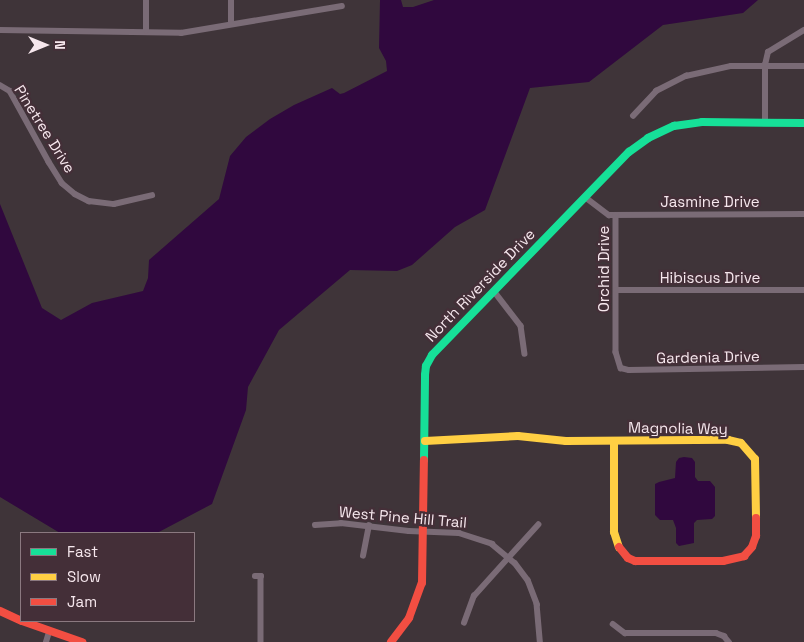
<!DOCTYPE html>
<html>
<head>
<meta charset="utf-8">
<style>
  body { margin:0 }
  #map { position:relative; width:804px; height:642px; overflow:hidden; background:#3f3439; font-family:"Space Grotesk",sans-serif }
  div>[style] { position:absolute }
  .water>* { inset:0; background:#30083e }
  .street>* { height:5.5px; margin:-2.75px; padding:0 2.75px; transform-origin:2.75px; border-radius:2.75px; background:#7a6b76 }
  .fast>* { height:8px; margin:-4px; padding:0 4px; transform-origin:4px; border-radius:4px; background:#16e098 }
  .slow>* { height:8px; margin:-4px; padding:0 4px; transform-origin:4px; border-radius:4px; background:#ffcf43 }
  .jam>* { height:8px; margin:-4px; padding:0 4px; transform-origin:4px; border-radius:4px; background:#f24e42 }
  span { translate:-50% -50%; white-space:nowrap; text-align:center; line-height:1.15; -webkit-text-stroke:4.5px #442f38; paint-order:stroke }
  .street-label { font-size:15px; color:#f6e7ed }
  .legend { position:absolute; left:20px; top:532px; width:175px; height:90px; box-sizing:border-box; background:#442f38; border:1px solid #8b7980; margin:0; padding:6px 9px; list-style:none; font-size:15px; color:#f6e7ed }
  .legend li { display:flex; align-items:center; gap:10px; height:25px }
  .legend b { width:25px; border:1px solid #8b7980 }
  .north { position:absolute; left:20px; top:20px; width:50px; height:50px; -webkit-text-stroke:4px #442f38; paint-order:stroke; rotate:90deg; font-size:14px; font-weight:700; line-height:20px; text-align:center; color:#f6e7ed }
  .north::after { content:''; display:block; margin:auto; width:18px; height:22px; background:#f6e7ed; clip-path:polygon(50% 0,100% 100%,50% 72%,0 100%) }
</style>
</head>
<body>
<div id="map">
  <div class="water">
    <div style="clip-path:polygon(380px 0,401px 0,403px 7px,413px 7px,434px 0,758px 0,743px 13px,663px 25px,589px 82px,530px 88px,485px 210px,455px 227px,412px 265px,397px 271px,350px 270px,279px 330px,248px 387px,246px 410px,212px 504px,157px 533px,60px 533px,0 497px,0 204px,42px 308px,61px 320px,92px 303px,143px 291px,148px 278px,149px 260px,219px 199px,230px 156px,246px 137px,270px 119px,294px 105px,332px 88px,340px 94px,344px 93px,387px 71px,386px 61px,379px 48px)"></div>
    <div style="clip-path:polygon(684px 457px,692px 458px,695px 462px,695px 477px,698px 481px,710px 481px,715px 487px,715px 516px,712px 519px,697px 520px,694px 523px,694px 543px,679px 546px,676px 543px,676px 528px,673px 520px,660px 520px,655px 515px,655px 484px,659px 482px,675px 478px,676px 462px,679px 458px)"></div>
  </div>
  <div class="street">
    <div style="left:231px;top:23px;width:23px;rotate:-90deg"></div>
    <div style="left:0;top:30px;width:181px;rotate:0.9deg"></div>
    <div style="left:181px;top:33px;width:163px;rotate:-9.5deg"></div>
    <div style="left:146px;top:31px;width:31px;rotate:-90deg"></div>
    <div style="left:0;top:85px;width:12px;rotate:31deg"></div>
    <div style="left:10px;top:91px;width:81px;rotate:61.2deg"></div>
    <div style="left:49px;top:162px;width:25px;rotate:58deg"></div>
    <div style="left:62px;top:183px;width:17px;rotate:40deg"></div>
    <div style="left:75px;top:194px;width:16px;rotate:27deg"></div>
    <div style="left:89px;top:201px;width:25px;rotate:7deg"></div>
    <div style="left:114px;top:204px;width:39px;rotate:-13deg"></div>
    <div style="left:633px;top:116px;width:34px;rotate:-47deg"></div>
    <div style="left:656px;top:91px;width:34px;rotate:-27deg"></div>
    <div style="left:686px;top:76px;width:46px;rotate:-12.5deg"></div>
    <div style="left:731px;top:66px;width:73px"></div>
    <div style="left:765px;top:122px;width:57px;rotate:-90deg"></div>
    <div style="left:765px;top:65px;width:13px;rotate:-77deg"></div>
    <div style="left:768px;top:52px;width:42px;rotate:-31.4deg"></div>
    <div style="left:585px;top:197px;width:30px;rotate:37deg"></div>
    <div style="left:609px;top:215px;width:195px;rotate:-0.3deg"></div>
    <div style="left:616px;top:215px;width:137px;rotate:90deg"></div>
    <div style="left:616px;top:352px;width:17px;rotate:73deg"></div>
    <div style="left:621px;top:368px;width:8px;rotate:14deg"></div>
    <div style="left:629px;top:370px;width:175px;rotate:-1deg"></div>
    <div style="left:616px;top:290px;width:188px"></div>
    <div style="left:494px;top:291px;width:44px;rotate:52.4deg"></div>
    <div style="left:521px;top:326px;width:28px;rotate:82deg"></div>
    <div style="left:315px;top:525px;width:26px;rotate:-4deg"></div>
    <div style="left:341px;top:523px;width:68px;rotate:6.7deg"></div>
    <div style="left:409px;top:531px;width:50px;rotate:2.3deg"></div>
    <div style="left:459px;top:533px;width:35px;rotate:18deg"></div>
    <div style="left:492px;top:544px;width:30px;rotate:40deg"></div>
    <div style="left:515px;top:563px;width:21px;rotate:53deg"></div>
    <div style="left:528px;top:580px;width:26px;rotate:69deg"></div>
    <div style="left:537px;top:604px;width:38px;rotate:85deg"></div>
    <div style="left:363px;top:556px;width:31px;rotate:-79deg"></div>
    <div style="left:255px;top:576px;width:6px"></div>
    <div style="left:261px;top:576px;width:66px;rotate:90deg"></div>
    <div style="left:464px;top:623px;width:29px;rotate:-70deg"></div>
    <div style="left:474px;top:596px;width:96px;rotate:-48deg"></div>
    <div style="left:613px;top:624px;width:15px;rotate:37deg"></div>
    <div style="left:625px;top:633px;width:91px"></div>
    <div style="left:716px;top:633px;width:9px;rotate:21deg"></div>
    <div style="left:724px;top:636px;width:8px;rotate:50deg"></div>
    <div style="left:46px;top:642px;width:10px;rotate:-73deg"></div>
  </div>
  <div class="fast">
    <div style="left:424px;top:460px;width:85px;rotate:-89.3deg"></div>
    <div style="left:425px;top:375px;width:9px;rotate:-84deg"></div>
    <div style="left:426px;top:366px;width:13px;rotate:-61deg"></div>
    <div style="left:432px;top:355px;width:283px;rotate:-45.9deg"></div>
    <div style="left:629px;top:152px;width:24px;rotate:-36deg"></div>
    <div style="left:648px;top:138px;width:29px;rotate:-25deg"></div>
    <div style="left:674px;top:126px;width:28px;rotate:-8deg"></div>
    <div style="left:702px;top:122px;width:102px;rotate:0.6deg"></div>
  </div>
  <div class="slow">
    <div style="left:425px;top:441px;width:93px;rotate:-3.1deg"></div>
    <div style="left:518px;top:436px;width:48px;rotate:5.9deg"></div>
    <div style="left:566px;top:441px;width:162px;rotate:-0.4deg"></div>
    <div style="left:728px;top:440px;width:13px;rotate:13deg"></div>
    <div style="left:741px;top:443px;width:21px;rotate:49deg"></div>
    <div style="left:755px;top:459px;width:59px;rotate:89deg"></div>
    <div style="left:614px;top:441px;width:91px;rotate:90deg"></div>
    <div style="left:614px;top:532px;width:16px;rotate:72deg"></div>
  </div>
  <div class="jam">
    <div style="left:619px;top:547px;width:14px;rotate:51deg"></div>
    <div style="left:628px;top:558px;width:8px;rotate:23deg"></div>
    <div style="left:635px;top:561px;width:88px"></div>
    <div style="left:723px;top:561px;width:22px;rotate:-13deg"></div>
    <div style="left:744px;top:556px;width:12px;rotate:-48deg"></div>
    <div style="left:752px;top:547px;width:12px;rotate:-70deg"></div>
    <div style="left:756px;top:536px;width:18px;rotate:-90deg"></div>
    <div style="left:0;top:611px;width:23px;rotate:25deg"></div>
    <div style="left:22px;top:621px;width:64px;rotate:19.3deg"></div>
    <div style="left:391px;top:642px;width:30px;rotate:-53deg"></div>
    <div style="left:409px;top:618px;width:37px;rotate:-70deg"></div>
    <div style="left:422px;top:583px;width:123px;rotate:-89.1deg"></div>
  </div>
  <div class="street-label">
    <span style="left:45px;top:129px;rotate:58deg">Pinetree Drive</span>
    <span style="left:710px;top:202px">Jasmine Drive</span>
    <span style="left:604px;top:269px;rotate:-90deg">Orchid Drive</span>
    <span style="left:710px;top:278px">Hibiscus Drive</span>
    <span style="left:480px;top:285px;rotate:-46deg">North Riverside Drive</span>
    <span style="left:708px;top:357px;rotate:-1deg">Gardenia Drive</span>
    <span style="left:678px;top:428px;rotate:1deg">Magnolia Way</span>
    <span style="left:403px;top:517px;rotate:5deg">West Pine Hill Trail</span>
  </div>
  <ul class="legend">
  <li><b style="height:6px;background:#16e098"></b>Fast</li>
  <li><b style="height:6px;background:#ffcf43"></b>Slow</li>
  <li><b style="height:6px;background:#f24e42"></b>Jam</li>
  </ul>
  <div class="north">N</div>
</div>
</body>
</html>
